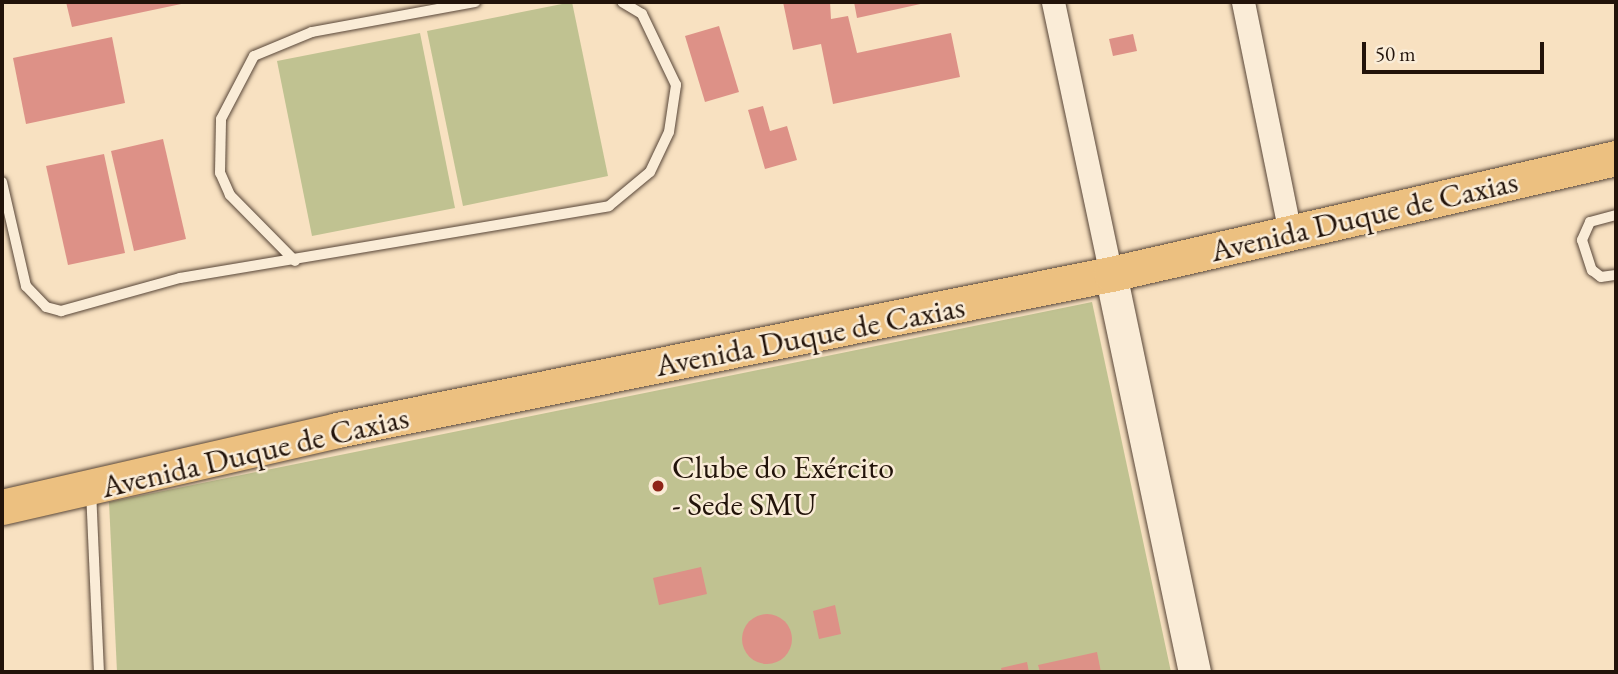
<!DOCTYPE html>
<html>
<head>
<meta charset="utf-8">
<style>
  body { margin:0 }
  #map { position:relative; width:1618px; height:674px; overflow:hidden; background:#f8e1c1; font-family:"EB Garamond",serif }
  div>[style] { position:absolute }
  .green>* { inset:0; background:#c0c291 }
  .building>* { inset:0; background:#dd9187 }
  .round { border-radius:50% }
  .roads { filter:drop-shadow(0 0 2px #584638) drop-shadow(0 0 2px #584638) }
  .lane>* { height:10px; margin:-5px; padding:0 5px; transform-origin:5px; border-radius:5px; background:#faecd7 }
  .street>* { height:23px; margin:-11.5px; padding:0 11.5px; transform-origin:11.5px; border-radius:11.5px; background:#faecd7 }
  .secondary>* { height:32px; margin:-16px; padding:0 16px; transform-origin:16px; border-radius:16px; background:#faecd7 }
  .primary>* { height:35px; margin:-17.5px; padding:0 17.5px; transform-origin:17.5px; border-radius:17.5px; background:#ecc080 }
  .dots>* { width:19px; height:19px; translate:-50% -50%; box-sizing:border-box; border:4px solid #faecd7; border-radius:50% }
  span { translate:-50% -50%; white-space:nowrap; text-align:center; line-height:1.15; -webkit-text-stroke:5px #faecd7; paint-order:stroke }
  .street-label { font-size:32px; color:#22130a }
  .poi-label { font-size:32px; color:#22130a }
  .left { translate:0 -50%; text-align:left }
  .frame { position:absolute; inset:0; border:4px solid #22130a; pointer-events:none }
  .scale { position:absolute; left:1362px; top:42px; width:182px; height:32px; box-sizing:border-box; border:4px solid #22130a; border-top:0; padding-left:9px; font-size:21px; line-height:24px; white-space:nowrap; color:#22130a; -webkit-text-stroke:5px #faecd7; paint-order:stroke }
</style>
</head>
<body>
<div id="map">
  <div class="green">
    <div style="clip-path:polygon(572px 2px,608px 176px,463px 206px,427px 31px)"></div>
    <div style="clip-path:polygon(420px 33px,455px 208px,312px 236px,277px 61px)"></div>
    <div style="clip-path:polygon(1092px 302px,1171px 672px,117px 672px,109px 502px)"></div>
  </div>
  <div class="building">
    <div style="clip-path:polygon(66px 2px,186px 2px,186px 3px,72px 27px)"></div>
    <div style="clip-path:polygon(783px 2px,830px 2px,831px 19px,848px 16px,857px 53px,951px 33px,960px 77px,833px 104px,821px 44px,793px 50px)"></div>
    <div style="clip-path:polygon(854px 2px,925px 2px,925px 3px,857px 18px)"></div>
    <div style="clip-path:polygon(719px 26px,739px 92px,705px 102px,685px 36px)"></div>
    <div style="clip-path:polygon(1133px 34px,1137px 51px,1113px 56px,1109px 39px)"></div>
    <div style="clip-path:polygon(112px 37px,125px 103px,26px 124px,13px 58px)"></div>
    <div style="clip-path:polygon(763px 106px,770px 131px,787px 126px,797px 160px,765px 169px,748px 110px)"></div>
    <div style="clip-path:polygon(163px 139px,186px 239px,134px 251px,111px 151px)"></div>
    <div style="clip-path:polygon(104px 154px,125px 253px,68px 265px,46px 166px)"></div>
    <div style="clip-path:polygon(701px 567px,707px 594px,659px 605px,653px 578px)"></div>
    <div style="clip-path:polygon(835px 605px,841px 634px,819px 639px,813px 611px)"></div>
    <div class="round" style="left:742px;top:614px;width:50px;height:50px"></div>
    <div style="clip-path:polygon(1097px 652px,1101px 672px,1040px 672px,1038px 665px)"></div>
    <div style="clip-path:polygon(1027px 662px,1029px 672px,1002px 672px,1001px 668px)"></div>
  </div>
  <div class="roads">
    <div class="lane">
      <div style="left:2px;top:182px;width:107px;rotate:77deg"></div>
      <div style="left:26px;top:286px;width:29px;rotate:46deg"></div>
      <div style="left:46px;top:307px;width:16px;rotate:15deg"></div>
      <div style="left:61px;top:311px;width:123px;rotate:-15.5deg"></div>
      <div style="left:180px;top:278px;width:435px;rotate:-9.5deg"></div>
      <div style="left:609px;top:206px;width:53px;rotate:-39.7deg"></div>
      <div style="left:650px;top:172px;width:44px;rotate:-64.6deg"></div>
      <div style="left:669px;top:132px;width:48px;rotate:-81.5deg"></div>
      <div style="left:676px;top:85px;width:79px;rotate:-115.6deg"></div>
      <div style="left:642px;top:14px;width:23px;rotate:-149deg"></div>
      <div style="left:1616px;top:215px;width:27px;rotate:165deg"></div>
      <div style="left:1590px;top:222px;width:20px;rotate:114deg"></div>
      <div style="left:1582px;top:240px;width:32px;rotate:72deg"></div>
      <div style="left:1592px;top:270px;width:11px;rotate:38deg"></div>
      <div style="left:1601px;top:277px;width:15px;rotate:-8deg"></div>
      <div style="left:295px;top:261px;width:93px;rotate:-134.6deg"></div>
      <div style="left:230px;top:195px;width:24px;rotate:-114deg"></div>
      <div style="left:220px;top:173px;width:54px;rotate:-88.9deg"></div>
      <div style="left:221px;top:119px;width:71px;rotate:-62.4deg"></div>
      <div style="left:254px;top:56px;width:63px;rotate:-22.5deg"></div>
      <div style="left:312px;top:32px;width:166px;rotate:-10.4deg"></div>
      <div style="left:91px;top:490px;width:182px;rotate:87.5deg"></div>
    </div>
    <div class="street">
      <div style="left:1053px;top:2px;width:278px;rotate:78deg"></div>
      <div style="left:1243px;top:2px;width:236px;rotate:78.5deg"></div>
    </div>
    <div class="secondary">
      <div style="left:1111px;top:274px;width:407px;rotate:78.1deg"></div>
    </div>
    <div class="primary">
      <div style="left:2px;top:507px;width:344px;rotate:-12.9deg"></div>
      <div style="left:337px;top:430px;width:790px;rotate:-11.4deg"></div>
      <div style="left:1111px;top:274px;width:518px;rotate:-12.94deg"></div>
    </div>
  </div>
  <div class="dots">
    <div style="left:658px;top:486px;background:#8f2418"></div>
  </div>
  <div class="street-label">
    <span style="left:1364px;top:216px;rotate:-13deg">Avenida Duque de Caxias</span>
    <span style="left:810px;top:336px;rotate:-11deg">Avenida Duque de Caxias</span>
    <span style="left:255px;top:452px;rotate:-13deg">Avenida Duque de Caxias</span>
  </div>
  <div class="poi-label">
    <span class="left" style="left:672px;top:486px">Clube do Exército<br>- Sede SMU</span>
  </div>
  <div class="frame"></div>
  <div class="scale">50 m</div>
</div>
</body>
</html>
